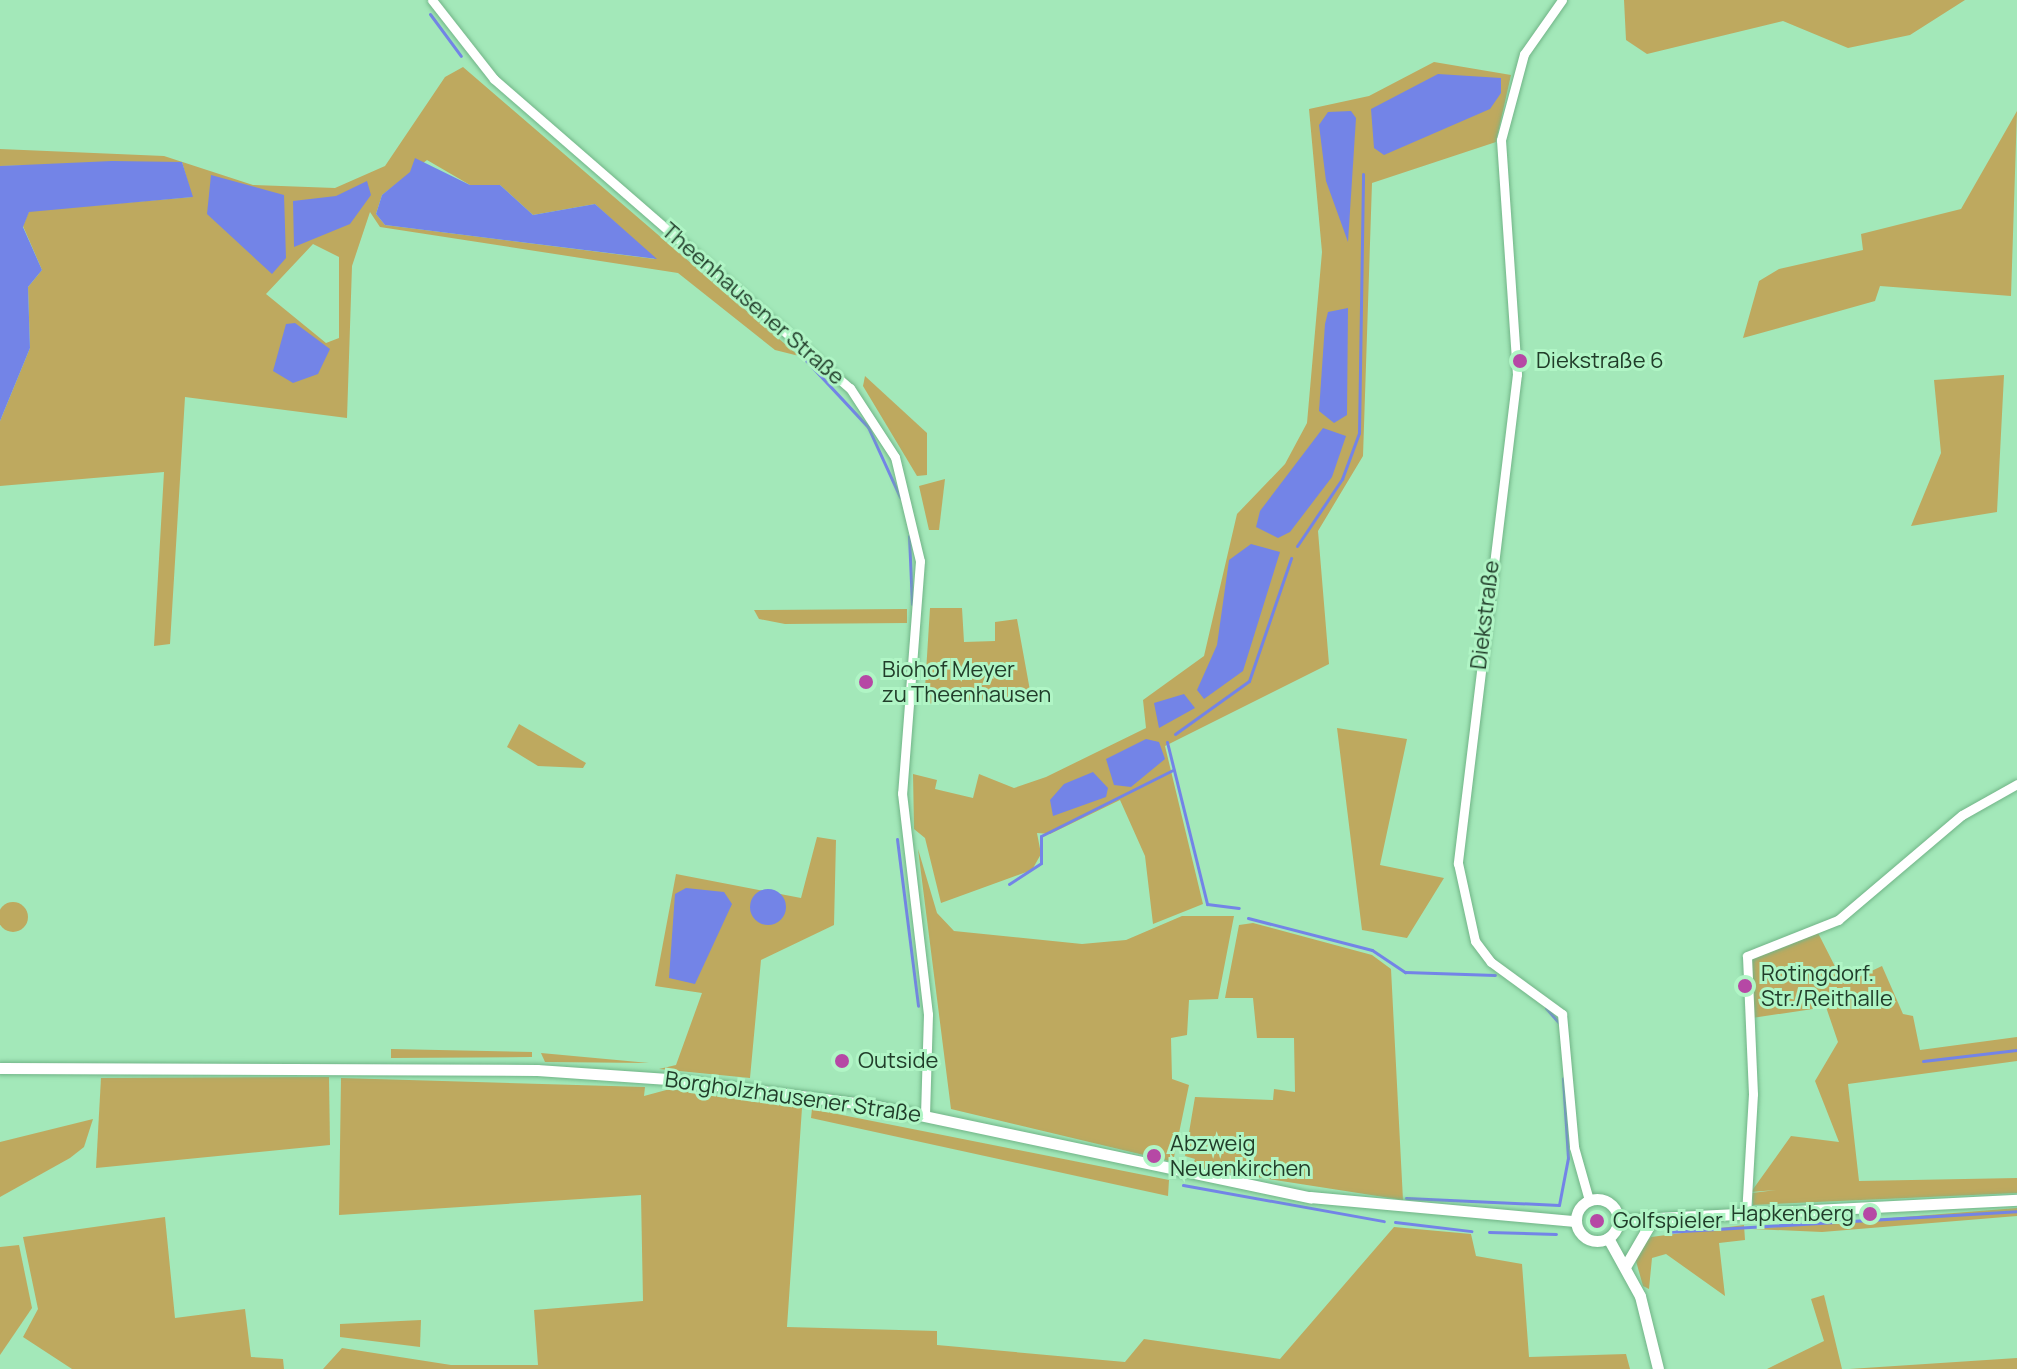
<!DOCTYPE html>
<html>
<head>
<meta charset="utf-8">
<style>
  body { margin:0 }
  #map { position:relative; width:2017px; height:1369px; overflow:hidden; background:#a3e8b9; font-family:Manrope,sans-serif }
  div>[style] { position:absolute }
  .green>* { inset:0; background:#bea95f }
  .round { border-radius:50% }
  .water>* { inset:0; background:#7384e7 }
  .stream>* { height:3px; margin:-1.5px; padding:0 1.5px; transform-origin:1.5px; border-radius:1.5px; background:#7384e7 }
  .roads { filter:drop-shadow(0 0 2px #71b487) drop-shadow(0 0 2px #71b487) }
  .minor>* { height:9px; margin:-4.5px; padding:0 4.5px; transform-origin:4.5px; border-radius:4.5px; background:#fff }
  .major>* { height:11px; margin:-5.5px; padding:0 5.5px; transform-origin:5.5px; border-radius:5.5px; background:#fff }
  .major>.ring { margin:-5.5px; padding:0; box-sizing:content-box; background:none; border:11px solid #fff; border-radius:50% }
  .dots>* { width:22px; height:22px; translate:-50% -50%; box-sizing:border-box; border:4px solid #b0f5c5; border-radius:50% }
  span { translate:-50% -50%; white-space:nowrap; text-align:center; line-height:1.15; -webkit-text-stroke:6px #b0f5c5; paint-order:stroke }
  .street-label { font-size:22px; color:#213d2a }
  .poi-label { font-size:22px; color:#213d2a }
  .left { translate:0 -50%; text-align:left }
  .right { translate:-100% -50%; text-align:right }
</style>
</head>
<body>
<div id="map">
  <div class="green">
    <div style="clip-path:polygon(1624px 0,1965px 0,1910px 35px,1848px 48px,1783px 21px,1647px 54px,1626px 40px)"></div>
    <div style="clip-path:polygon(1434px 62px,1511px 75px,1496px 142px,1372px 183px,1363px 456px,1318px 531px,1329px 664px,1165px 746px,1203px 904px,1153px 924px,1145px 856px,1120px 800px,1050px 834px,1037px 833px,1041px 854px,1032px 870px,941px 903px,925px 838px,914px 829px,913px 774px,937px 780px,935px 789px,973px 798px,979px 774px,1014px 788px,1046px 777px,1146px 728px,1143px 700px,1204px 656px,1237px 514px,1285px 464px,1307px 423px,1322px 252px,1309px 109px,1369px 96px)"></div>
    <div style="clip-path:polygon(evenodd,463px 67px,799px 356px,775px 350px,678px 273px,380px 227px,370px 212px,352px 266px,347px 418px,185px 397px,170px 644px,154px 646px,164px 472px,0 486px,0 421px,30px 348px,28px 287px,42px 270px,23px 226px,29px 211px,192px 197px,182px 162px,0 166px,0 149px,164px 156px,253px 185px,335px 188px,385px 166px,445px 77px,463px 67px,427px 160px,470px 185px,500px 185px,533px 215px,595px 204px,655px 259px,385px 225px,376px 214px,382px 195px,427px 160px,463px 67px,313px 244px,339px 257px,339px 338px,326px 343px,266px 294px,313px 244px)"></div>
    <div style="clip-path:polygon(2017px 111px,2011px 296px,1880px 286px,1875px 301px,1743px 338px,1759px 281px,1779px 269px,1863px 250px,1861px 234px,1961px 209px)"></div>
    <div style="clip-path:polygon(2004px 375px,1997px 512px,1911px 526px,1941px 453px,1934px 380px)"></div>
    <div style="clip-path:polygon(865px 376px,927px 433px,927px 475px,917px 476px,863px 386px)"></div>
    <div style="clip-path:polygon(945px 479px,939px 530px,929px 530px,919px 486px)"></div>
    <div style="clip-path:polygon(930px 608px,962px 608px,964px 642px,995px 641px,995px 622px,1017px 619px,1031px 696px,924px 704px)"></div>
    <div style="clip-path:polygon(907px 609px,907px 623px,785px 624px,759px 619px,754px 610px)"></div>
    <div style="clip-path:polygon(519px 724px,586px 763px,583px 768px,538px 766px,507px 747px)"></div>
    <div style="clip-path:polygon(1337px 728px,1407px 739px,1380px 865px,1444px 878px,1407px 938px,1362px 930px)"></div>
    <div style="clip-path:polygon(817px 837px,836px 840px,834px 925px,761px 960px,750px 1078px,659px 1069px,676px 1065px,702px 993px,655px 986px,676px 874px,801px 898px)"></div>
    <div style="clip-path:polygon(918px 849px,937px 913px,954px 931px,1082px 944px,1126px 940px,1182px 916px,1234px 916px,1218px 999px,1189px 1000px,1187px 1035px,1171px 1038px,1172px 1079px,1189px 1085px,1173px 1162px,951px 1109px)"></div>
    <div class="round" style="left:-2px;top:902px;width:30px;height:30px"></div>
    <div style="clip-path:polygon(1253px 923px,1372px 955px,1391px 969px,1403px 1200px,1192px 1167px,1195px 1159px,1185px 1156px,1195px 1097px,1273px 1100px,1274px 1089px,1295px 1092px,1294px 1038px,1257px 1038px,1253px 998px,1225px 998px,1239px 925px)"></div>
    <div style="clip-path:polygon(1818px 933px,1844px 984px,1882px 966px,1903px 1014px,1913px 1016px,1920px 1050px,2017px 1037px,2017px 1061px,1848px 1084px,1859px 1181px,2017px 1178px,2017px 1193px,1753px 1205px,1752px 1193px,1776px 1190px,1751px 1192px,1791px 1136px,1839px 1142px,1815px 1081px,1838px 1042px,1826px 1007px,1752px 1018px,1751px 958px)"></div>
    <div style="clip-path:polygon(391px 1049px,532px 1052px,532px 1057px,391px 1058px)"></div>
    <div style="clip-path:polygon(541px 1053px,649px 1063px,545px 1062px)"></div>
    <div style="clip-path:polygon(329px 1077px,330px 1145px,96px 1168px,101px 1078px)"></div>
    <div style="clip-path:polygon(341px 1078px,645px 1087px,644px 1096px,670px 1089px,802px 1108px,787px 1327px,937px 1331px,937px 1345px,1125px 1362px,1144px 1339px,1280px 1359px,1394px 1227px,1471px 1234px,1476px 1256px,1522px 1264px,1529px 1357px,1626px 1354px,1630px 1369px,323px 1369px,342px 1348px,451px 1365px,538px 1365px,534px 1310px,643px 1301px,641px 1195px,339px 1215px)"></div>
    <div style="clip-path:polygon(812px 1109px,1169px 1180px,1168px 1196px,811px 1118px)"></div>
    <div style="clip-path:polygon(93px 1119px,84px 1147px,70px 1158px,0 1197px,0 1142px)"></div>
    <div style="clip-path:polygon(2017px 1208px,2017px 1216px,1822px 1232px,1752px 1229px)"></div>
    <div style="clip-path:polygon(165px 1217px,175px 1318px,245px 1309px,251px 1357px,283px 1359px,284px 1369px,72px 1369px,23px 1337px,38px 1309px,23px 1237px)"></div>
    <div style="clip-path:polygon(1744px 1225px,1745px 1240px,1719px 1243px,1725px 1296px,1666px 1254px,1652px 1258px,1649px 1289px,1643px 1286px,1634px 1254px,1651px 1237px)"></div>
    <div style="clip-path:polygon(19px 1245px,32px 1308px,0 1355px,0 1247px)"></div>
    <div style="clip-path:polygon(1824px 1295px,1842px 1369px,1767px 1369px,1824px 1341px,1811px 1299px)"></div>
    <div style="clip-path:polygon(421px 1320px,420px 1347px,340px 1337px,340px 1324px)"></div>
    <div style="clip-path:polygon(2017px 1358px,2017px 1369px,1849px 1369px)"></div>
  </div>
  <div class="water">
    <div style="clip-path:polygon(1438px 74px,1501px 78px,1501px 93px,1490px 109px,1384px 155px,1374px 148px,1371px 109px)"></div>
    <div style="clip-path:polygon(1351px 111px,1356px 118px,1348px 242px,1326px 181px,1319px 125px,1328px 112px)"></div>
    <div style="clip-path:polygon(415px 158px,470px 185px,500px 185px,533px 215px,595px 204px,657px 259px,385px 225px,376px 214px,382px 195px,410px 172px)"></div>
    <div style="clip-path:polygon(112px 161px,182px 162px,193px 197px,29px 212px,23px 227px,42px 270px,28px 287px,30px 348px,0 421px,0 166px)"></div>
    <div style="clip-path:polygon(211px 175px,284px 195px,286px 258px,272px 274px,207px 214px)"></div>
    <div style="clip-path:polygon(367px 181px,371px 195px,350px 224px,294px 247px,293px 201px,336px 196px)"></div>
    <div style="clip-path:polygon(1348px 308px,1347px 415px,1334px 423px,1319px 411px,1325px 324px,1328px 312px)"></div>
    <div style="clip-path:polygon(295px 323px,330px 349px,318px 374px,293px 383px,273px 371px,286px 324px)"></div>
    <div style="clip-path:polygon(1323px 428px,1346px 436px,1332px 477px,1290px 532px,1278px 538px,1256px 527px,1260px 511px)"></div>
    <div style="clip-path:polygon(1251px 544px,1280px 552px,1243px 671px,1204px 699px,1197px 690px,1217px 645px,1229px 560px)"></div>
    <div style="clip-path:polygon(1184px 694px,1195px 708px,1159px 728px,1154px 703px)"></div>
    <div style="clip-path:polygon(1146px 739px,1159px 742px,1165px 759px,1131px 787px,1114px 785px,1106px 759px)"></div>
    <div style="clip-path:polygon(1093px 772px,1108px 788px,1106px 797px,1053px 816px,1050px 800px,1064px 784px)"></div>
    <div style="clip-path:polygon(686px 888px,724px 892px,732px 904px,695px 984px,669px 978px,675px 894px)"></div>
    <div class="round" style="left:750px;top:889px;width:36px;height:36px"></div>
  </div>
  <div class="stream">
    <div style="left:430px;top:14px;width:52px;rotate:53.6deg"></div>
    <div style="left:800px;top:354px;width:100px;rotate:47deg"></div>
    <div style="left:868px;top:427px;width:77px;rotate:65.4deg"></div>
    <div style="left:909px;top:536px;width:68px;rotate:87.5deg"></div>
    <div style="left:1297px;top:546px;width:81px;rotate:-56.1deg"></div>
    <div style="left:1342px;top:479px;width:49px;rotate:-69.7deg"></div>
    <div style="left:1359px;top:433px;width:259px;rotate:-89.1deg"></div>
    <div style="left:1175px;top:734px;width:91px;rotate:-35.6deg"></div>
    <div style="left:1249px;top:681px;width:130px;rotate:-71.1deg"></div>
    <div style="left:1167px;top:742px;width:167px;rotate:76.1deg"></div>
    <div style="left:1207px;top:904px;width:32px;rotate:7deg"></div>
    <div style="left:897px;top:839px;width:168px;rotate:82.8deg"></div>
    <div style="left:1009px;top:884px;width:38px;rotate:-33deg"></div>
    <div style="left:1041px;top:863px;width:27px;rotate:-90deg"></div>
    <div style="left:1041px;top:836px;width:148px;rotate:-26.6deg"></div>
    <div style="left:1248px;top:918px;width:128px;rotate:14.5deg"></div>
    <div style="left:1372px;top:950px;width:40px;rotate:34deg"></div>
    <div style="left:1405px;top:972px;width:90px;rotate:1.9deg"></div>
    <div style="left:1546px;top:1008px;width:20px;rotate:49deg"></div>
    <div style="left:1923px;top:1061px;width:95px;rotate:-6.7deg"></div>
    <div style="left:1183px;top:1185px;width:204px;rotate:10.2deg"></div>
    <div style="left:1406px;top:1198px;width:153px;rotate:2.6deg"></div>
    <div style="left:1559px;top:1205px;width:48px;rotate:-79.2deg"></div>
    <div style="left:1568px;top:1158px;width:80px;rotate:-93.6deg"></div>
    <div style="left:1395px;top:1222px;width:77px;rotate:6.8deg"></div>
    <div style="left:1489px;top:1232px;width:67px;rotate:1.7deg"></div>
    <div style="left:1666px;top:1232px;width:352px;rotate:-3.4deg"></div>
  </div>
  <div class="roads">
    <div class="minor">
      <div style="left:432px;top:0;width:100px;rotate:51.9deg"></div>
      <div style="left:494px;top:79px;width:471px;rotate:41deg"></div>
      <div style="left:850px;top:388px;width:82px;rotate:56.9deg"></div>
      <div style="left:895px;top:457px;width:107px;rotate:76.5deg"></div>
      <div style="left:920px;top:561px;width:233px;rotate:94.4deg"></div>
      <div style="left:902px;top:793px;width:223px;rotate:83.3deg"></div>
      <div style="left:928px;top:1014px;width:101px;rotate:91.7deg"></div>
      <div style="left:1562px;top:0;width:66px;rotate:125.1deg"></div>
      <div style="left:1524px;top:54px;width:89px;rotate:105deg"></div>
      <div style="left:1501px;top:140px;width:235px;rotate:86.1deg"></div>
      <div style="left:1517px;top:374px;width:493px;rotate:96.9deg"></div>
      <div style="left:1458px;top:863px;width:80px;rotate:77.7deg"></div>
      <div style="left:1475px;top:941px;width:26px;rotate:53deg"></div>
      <div style="left:1491px;top:962px;width:88px;rotate:36.2deg"></div>
      <div style="left:1562px;top:1014px;width:134px;rotate:84.8deg"></div>
      <div style="left:1574px;top:1147px;width:55px;rotate:74.2deg"></div>
      <div style="left:1746px;top:1215px;width:121px;rotate:-86.7deg"></div>
      <div style="left:1753px;top:1094px;width:138px;rotate:-92.5deg"></div>
      <div style="left:1747px;top:956px;width:98px;rotate:-21.6deg"></div>
      <div style="left:1838px;top:920px;width:162px;rotate:-40.3deg"></div>
      <div style="left:1962px;top:815px;width:63px;rotate:-29.4deg"></div>
    </div>
    <div class="major">
      <div style="left:0;top:1068px;width:537px;rotate:0.21deg"></div>
      <div style="left:537px;top:1070px;width:131px;rotate:3.9deg"></div>
      <div style="left:668px;top:1079px;width:206px;rotate:7.3deg"></div>
      <div style="left:872px;top:1105px;width:448px;rotate:11.9deg"></div>
      <div style="left:1310px;top:1197px;width:266px;rotate:5.2deg"></div>
      <div class="ring" style="left:1576px;top:1199px;width:31px;height:31px"></div>
      <div style="left:1618px;top:1220px;width:400px;rotate:-2.9deg"></div>
      <div style="left:1608px;top:1238px;width:66px;rotate:61.1deg"></div>
      <div style="left:1640px;top:1296px;width:75px;rotate:76.1deg"></div>
      <div style="left:1625px;top:1267px;width:56px;rotate:-59.7deg"></div>
    </div>
  </div>
  <div class="dots">
    <div style="left:1520px;top:361px;background:#b648a5"></div>
    <div style="left:866px;top:682px;background:#b648a5"></div>
    <div style="left:1745px;top:986px;background:#b648a5"></div>
    <div style="left:842px;top:1061px;background:#b648a5"></div>
    <div style="left:1154px;top:1156px;background:#b648a5"></div>
    <div style="left:1870px;top:1214px;background:#b648a5"></div>
    <div style="left:1597px;top:1221px;background:#b648a5"></div>
  </div>
  <div class="street-label">
    <span style="left:753px;top:304px;rotate:41deg">Theenhausener Straße</span>
    <span style="left:1485px;top:615px;rotate:-83deg">Diekstraße</span>
    <span style="left:793px;top:1097px;rotate:8deg">Borgholzhausener Straße</span>
  </div>
  <div class="poi-label">
    <span class="left" style="left:1536px;top:361px">Diekstraße 6</span>
    <span class="left" style="left:882px;top:682px">Biohof Meyer<br>zu Theenhausen</span>
    <span class="left" style="left:1761px;top:986px">Rotingdorf.<br>Str./Reithalle</span>
    <span class="left" style="left:858px;top:1061px">Outside</span>
    <span class="left" style="left:1170px;top:1156px">Abzweig<br>Neuenkirchen</span>
    <span class="right" style="left:1854px;top:1214px">Hapkenberg</span>
    <span class="left" style="left:1613px;top:1221px">Golfspieler</span>
  </div>
</div>
</body>
</html>
